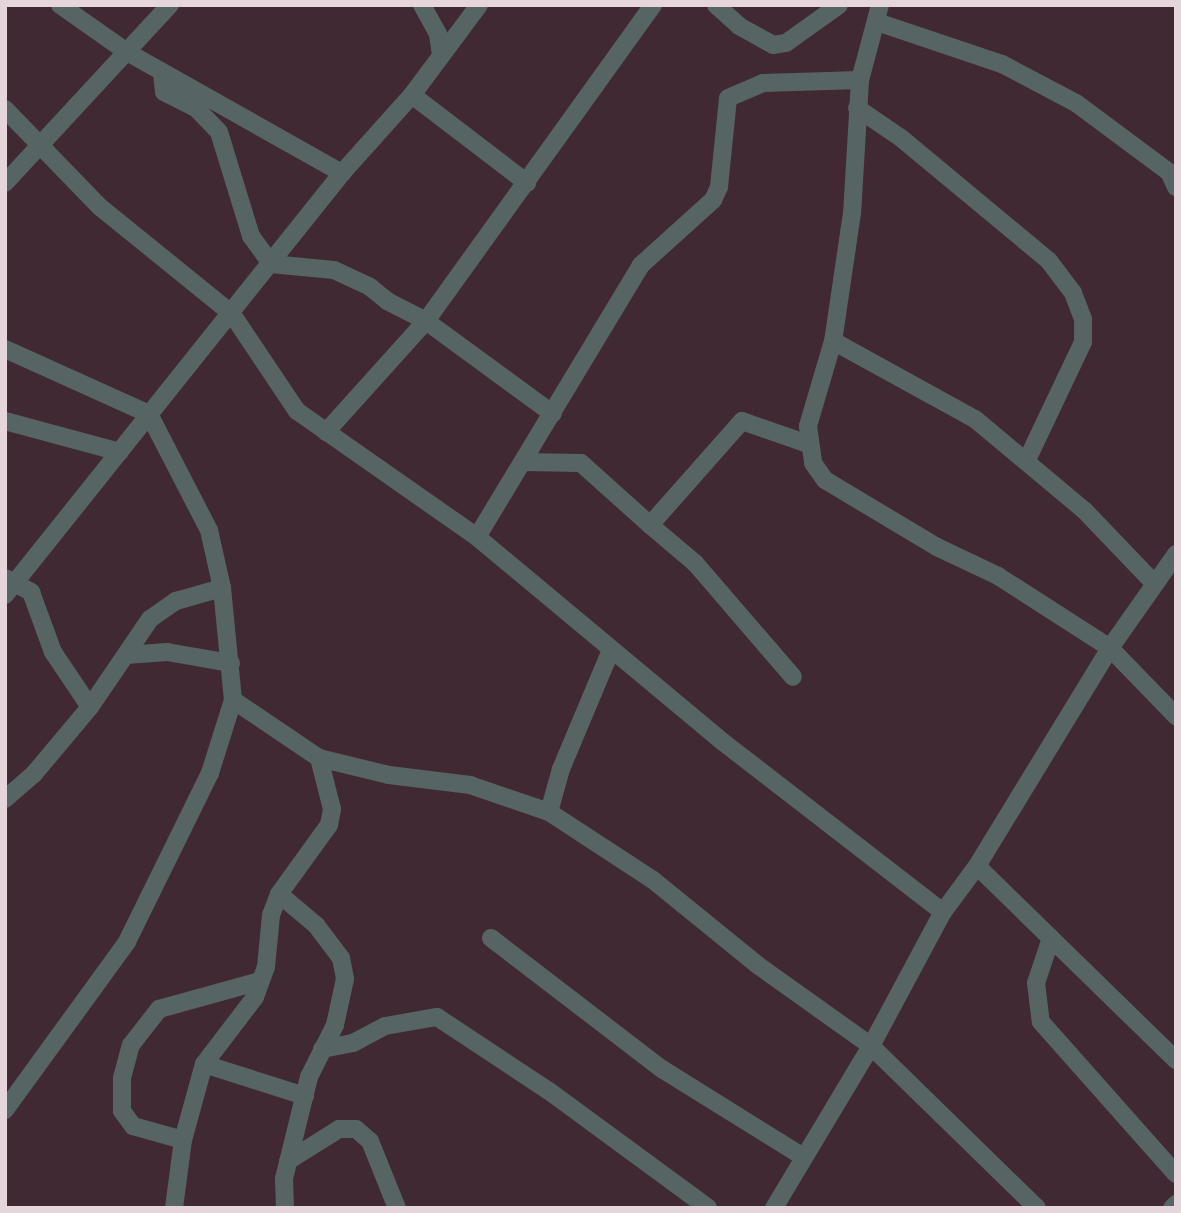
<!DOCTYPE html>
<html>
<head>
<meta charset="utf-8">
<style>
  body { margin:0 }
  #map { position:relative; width:1181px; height:1213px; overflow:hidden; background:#412933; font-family:"Alegreya Sans",sans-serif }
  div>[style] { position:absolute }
  .minor>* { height:18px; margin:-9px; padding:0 9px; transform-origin:9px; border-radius:9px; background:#566564 }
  span { translate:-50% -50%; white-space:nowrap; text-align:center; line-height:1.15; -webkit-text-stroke:6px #21151a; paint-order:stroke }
  .frame { position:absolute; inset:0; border:7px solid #e6d5db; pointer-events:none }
</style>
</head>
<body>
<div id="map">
  <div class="minor">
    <div style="left:60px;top:5px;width:82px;rotate:35deg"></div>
    <div style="left:127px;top:52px;width:247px;rotate:29.4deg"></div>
    <div style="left:422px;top:5px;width:33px;rotate:61deg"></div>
    <div style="left:438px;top:34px;width:21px;rotate:82deg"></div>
    <div style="left:716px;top:5px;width:31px;rotate:42deg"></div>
    <div style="left:739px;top:26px;width:39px;rotate:29deg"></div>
    <div style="left:773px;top:45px;width:13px;rotate:-9deg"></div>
    <div style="left:786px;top:43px;width:65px;rotate:-35.6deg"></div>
    <div style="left:880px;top:5px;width:78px;rotate:104.9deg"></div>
    <div style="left:860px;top:80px;width:133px;rotate:93.4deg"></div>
    <div style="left:852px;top:213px;width:129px;rotate:98.4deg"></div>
    <div style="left:833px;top:341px;width:162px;rotate:28.8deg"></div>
    <div style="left:975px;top:419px;width:142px;rotate:39.9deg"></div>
    <div style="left:1084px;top:510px;width:101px;rotate:46.2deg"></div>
    <div style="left:877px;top:22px;width:132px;rotate:18.6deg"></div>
    <div style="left:1002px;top:64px;width:84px;rotate:27.8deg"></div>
    <div style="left:1076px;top:103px;width:116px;rotate:36.6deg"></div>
    <div style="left:1169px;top:172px;width:17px;rotate:65deg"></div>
    <div style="left:162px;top:73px;width:19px;rotate:84deg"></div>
    <div style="left:164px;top:92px;width:36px;rotate:27deg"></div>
    <div style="left:196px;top:108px;width:33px;rotate:46deg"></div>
    <div style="left:219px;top:132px;width:109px;rotate:72.9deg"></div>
    <div style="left:251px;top:236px;width:34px;rotate:54deg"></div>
    <div style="left:271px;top:264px;width:63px;rotate:5.4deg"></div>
    <div style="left:334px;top:270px;width:40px;rotate:25deg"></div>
    <div style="left:370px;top:287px;width:22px;rotate:39deg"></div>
    <div style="left:387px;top:301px;width:44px;rotate:27.1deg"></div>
    <div style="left:426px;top:321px;width:157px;rotate:36.2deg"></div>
    <div style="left:412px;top:95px;width:145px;rotate:37.4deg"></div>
    <div style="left:857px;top:108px;width:53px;rotate:34.3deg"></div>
    <div style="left:901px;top:138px;width:192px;rotate:39.7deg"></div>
    <div style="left:1049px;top:261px;width:40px;rotate:53deg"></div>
    <div style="left:1073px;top:293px;width:28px;rotate:69deg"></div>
    <div style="left:1083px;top:319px;width:23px;rotate:90deg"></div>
    <div style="left:1083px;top:342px;width:131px;rotate:115.4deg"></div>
    <div style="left:5px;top:109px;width:136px;rotate:45.9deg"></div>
    <div style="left:100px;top:207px;width:170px;rotate:39deg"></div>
    <div style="left:232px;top:314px;width:117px;rotate:56.2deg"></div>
    <div style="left:297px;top:411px;width:220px;rotate:35deg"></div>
    <div style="left:477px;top:537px;width:320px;rotate:39.8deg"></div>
    <div style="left:723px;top:742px;width:278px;rotate:37.7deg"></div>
    <div style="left:5px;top:183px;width:243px;rotate:-47.2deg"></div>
    <div style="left:833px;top:341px;width:89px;rotate:106.4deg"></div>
    <div style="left:808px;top:426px;width:37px;rotate:82deg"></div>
    <div style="left:813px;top:463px;width:21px;rotate:55deg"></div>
    <div style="left:825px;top:480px;width:131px;rotate:30.9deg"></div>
    <div style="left:937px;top:547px;width:68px;rotate:25.4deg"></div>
    <div style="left:998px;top:576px;width:133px;rotate:32.7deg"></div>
    <div style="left:1110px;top:648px;width:95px;rotate:45.9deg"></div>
    <div style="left:5px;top:349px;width:158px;rotate:24.3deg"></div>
    <div style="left:149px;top:414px;width:131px;rotate:62.7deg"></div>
    <div style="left:209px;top:530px;width:59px;rotate:77.4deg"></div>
    <div style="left:222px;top:588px;width:113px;rotate:84.4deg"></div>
    <div style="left:233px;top:700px;width:77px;rotate:107.5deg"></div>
    <div style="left:210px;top:773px;width:188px;rotate:116.2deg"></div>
    <div style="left:127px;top:942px;width:208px;rotate:126deg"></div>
    <div style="left:5px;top:421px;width:119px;rotate:15.1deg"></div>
    <div style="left:326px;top:432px;width:149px;rotate:-48deg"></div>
    <div style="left:426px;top:321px;width:389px;rotate:-54.3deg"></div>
    <div style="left:525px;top:462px;width:56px;rotate:1deg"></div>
    <div style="left:581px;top:463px;width:93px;rotate:41.9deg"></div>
    <div style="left:650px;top:525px;width:139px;rotate:-48.5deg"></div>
    <div style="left:742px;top:421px;width:70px;rotate:19.2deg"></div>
    <div style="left:650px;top:525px;width:59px;rotate:40.2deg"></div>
    <div style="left:695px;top:563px;width:150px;rotate:49.3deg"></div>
    <div style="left:477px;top:537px;width:318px;rotate:-58.9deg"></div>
    <div style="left:641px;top:265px;width:97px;rotate:-42.1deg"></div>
    <div style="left:713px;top:200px;width:14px;rotate:-65deg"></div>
    <div style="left:719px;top:187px;width:89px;rotate:-84.2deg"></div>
    <div style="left:728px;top:98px;width:38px;rotate:-23deg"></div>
    <div style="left:763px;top:83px;width:97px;rotate:-1.8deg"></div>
    <div style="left:5px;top:578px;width:30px;rotate:28deg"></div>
    <div style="left:31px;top:592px;width:64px;rotate:69.9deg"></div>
    <div style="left:53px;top:652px;width:66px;rotate:56.1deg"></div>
    <div style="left:5px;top:595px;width:540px;rotate:-51.39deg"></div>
    <div style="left:342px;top:173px;width:105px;rotate:-48.1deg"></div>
    <div style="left:412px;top:95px;width:112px;rotate:-53.3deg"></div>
    <div style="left:126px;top:655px;width:41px;rotate:-4.2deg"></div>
    <div style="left:167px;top:652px;width:65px;rotate:9.8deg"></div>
    <div style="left:233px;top:700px;width:104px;rotate:34deg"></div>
    <div style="left:319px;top:758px;width:72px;rotate:13.7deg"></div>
    <div style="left:389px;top:775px;width:82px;rotate:7deg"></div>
    <div style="left:470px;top:785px;width:83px;rotate:18.9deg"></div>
    <div style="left:549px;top:812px;width:124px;rotate:33.2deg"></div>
    <div style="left:653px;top:880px;width:136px;rotate:39.1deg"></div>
    <div style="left:759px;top:966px;width:138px;rotate:35.5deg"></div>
    <div style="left:871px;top:1046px;width:232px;rotate:44.3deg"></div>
    <div style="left:5px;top:799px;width:37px;rotate:-41deg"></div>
    <div style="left:33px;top:775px;width:89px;rotate:-50deg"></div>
    <div style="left:90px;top:707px;width:107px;rotate:-55.7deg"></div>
    <div style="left:150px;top:619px;width:32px;rotate:-35deg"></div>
    <div style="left:176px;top:601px;width:48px;rotate:-15.8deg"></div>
    <div style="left:549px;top:812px;width:45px;rotate:-74.4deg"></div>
    <div style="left:561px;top:769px;width:129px;rotate:-67.2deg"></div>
    <div style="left:977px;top:866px;width:278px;rotate:44.3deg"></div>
    <div style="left:279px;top:894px;width:48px;rotate:40deg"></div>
    <div style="left:316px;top:925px;width:41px;rotate:52.9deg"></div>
    <div style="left:341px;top:958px;width:21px;rotate:79deg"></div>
    <div style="left:345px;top:979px;width:47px;rotate:102.3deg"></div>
    <div style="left:335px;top:1025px;width:58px;rotate:116.6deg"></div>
    <div style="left:309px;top:1077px;width:105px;rotate:103.8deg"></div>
    <div style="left:284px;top:1179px;width:29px;rotate:88deg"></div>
    <div style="left:491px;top:938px;width:215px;rotate:37.5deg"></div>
    <div style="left:662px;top:1069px;width:165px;rotate:31.9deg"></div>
    <div style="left:1051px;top:938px;width:47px;rotate:108.4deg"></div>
    <div style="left:1036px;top:983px;width:39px;rotate:83deg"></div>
    <div style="left:1041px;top:1022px;width:203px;rotate:48.4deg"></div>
    <div style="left:322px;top:1049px;width:32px;rotate:-11deg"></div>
    <div style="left:353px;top:1043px;width:36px;rotate:-28deg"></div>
    <div style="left:385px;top:1026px;width:53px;rotate:-9.8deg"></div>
    <div style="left:437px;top:1017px;width:134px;rotate:33.5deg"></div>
    <div style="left:549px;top:1091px;width:197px;rotate:36.3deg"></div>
    <div style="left:204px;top:1064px;width:106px;rotate:17.6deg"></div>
    <div style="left:183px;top:1140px;width:52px;rotate:-164.4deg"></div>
    <div style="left:133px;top:1126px;width:19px;rotate:-126deg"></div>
    <div style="left:122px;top:1111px;width:33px;rotate:-90deg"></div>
    <div style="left:122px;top:1078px;width:34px;rotate:-75deg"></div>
    <div style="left:131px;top:1045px;width:46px;rotate:-52.1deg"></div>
    <div style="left:159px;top:1009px;width:105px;rotate:-15.5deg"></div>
    <div style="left:288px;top:1161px;width:60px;rotate:-32.1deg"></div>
    <div style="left:339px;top:1129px;width:17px"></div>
    <div style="left:356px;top:1129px;width:18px;rotate:41deg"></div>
    <div style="left:370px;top:1141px;width:72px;rotate:68.1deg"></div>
    <div style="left:174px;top:1208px;width:69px;rotate:-82.5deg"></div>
    <div style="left:183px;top:1140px;width:79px;rotate:-74.6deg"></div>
    <div style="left:204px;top:1064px;width:84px;rotate:-52.7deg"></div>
    <div style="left:255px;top:997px;width:32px;rotate:-70deg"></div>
    <div style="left:266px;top:967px;width:52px;rotate:-84.5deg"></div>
    <div style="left:271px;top:915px;width:22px;rotate:-69deg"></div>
    <div style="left:279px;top:894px;width:85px;rotate:-54.1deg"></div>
    <div style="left:329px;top:825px;width:16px;rotate:-79deg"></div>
    <div style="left:332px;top:809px;width:53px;rotate:-104.3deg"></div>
    <div style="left:774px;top:1208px;width:189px;rotate:-59.1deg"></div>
    <div style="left:871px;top:1046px;width:152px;rotate:-61.8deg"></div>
    <div style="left:943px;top:912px;width:57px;rotate:-53.5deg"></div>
    <div style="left:977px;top:866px;width:255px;rotate:-58.6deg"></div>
    <div style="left:1110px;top:648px;width:115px;rotate:-54.9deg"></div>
    <div style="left:1172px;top:1208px;width:6px;rotate:-45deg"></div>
  </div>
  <div class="frame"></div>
</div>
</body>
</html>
